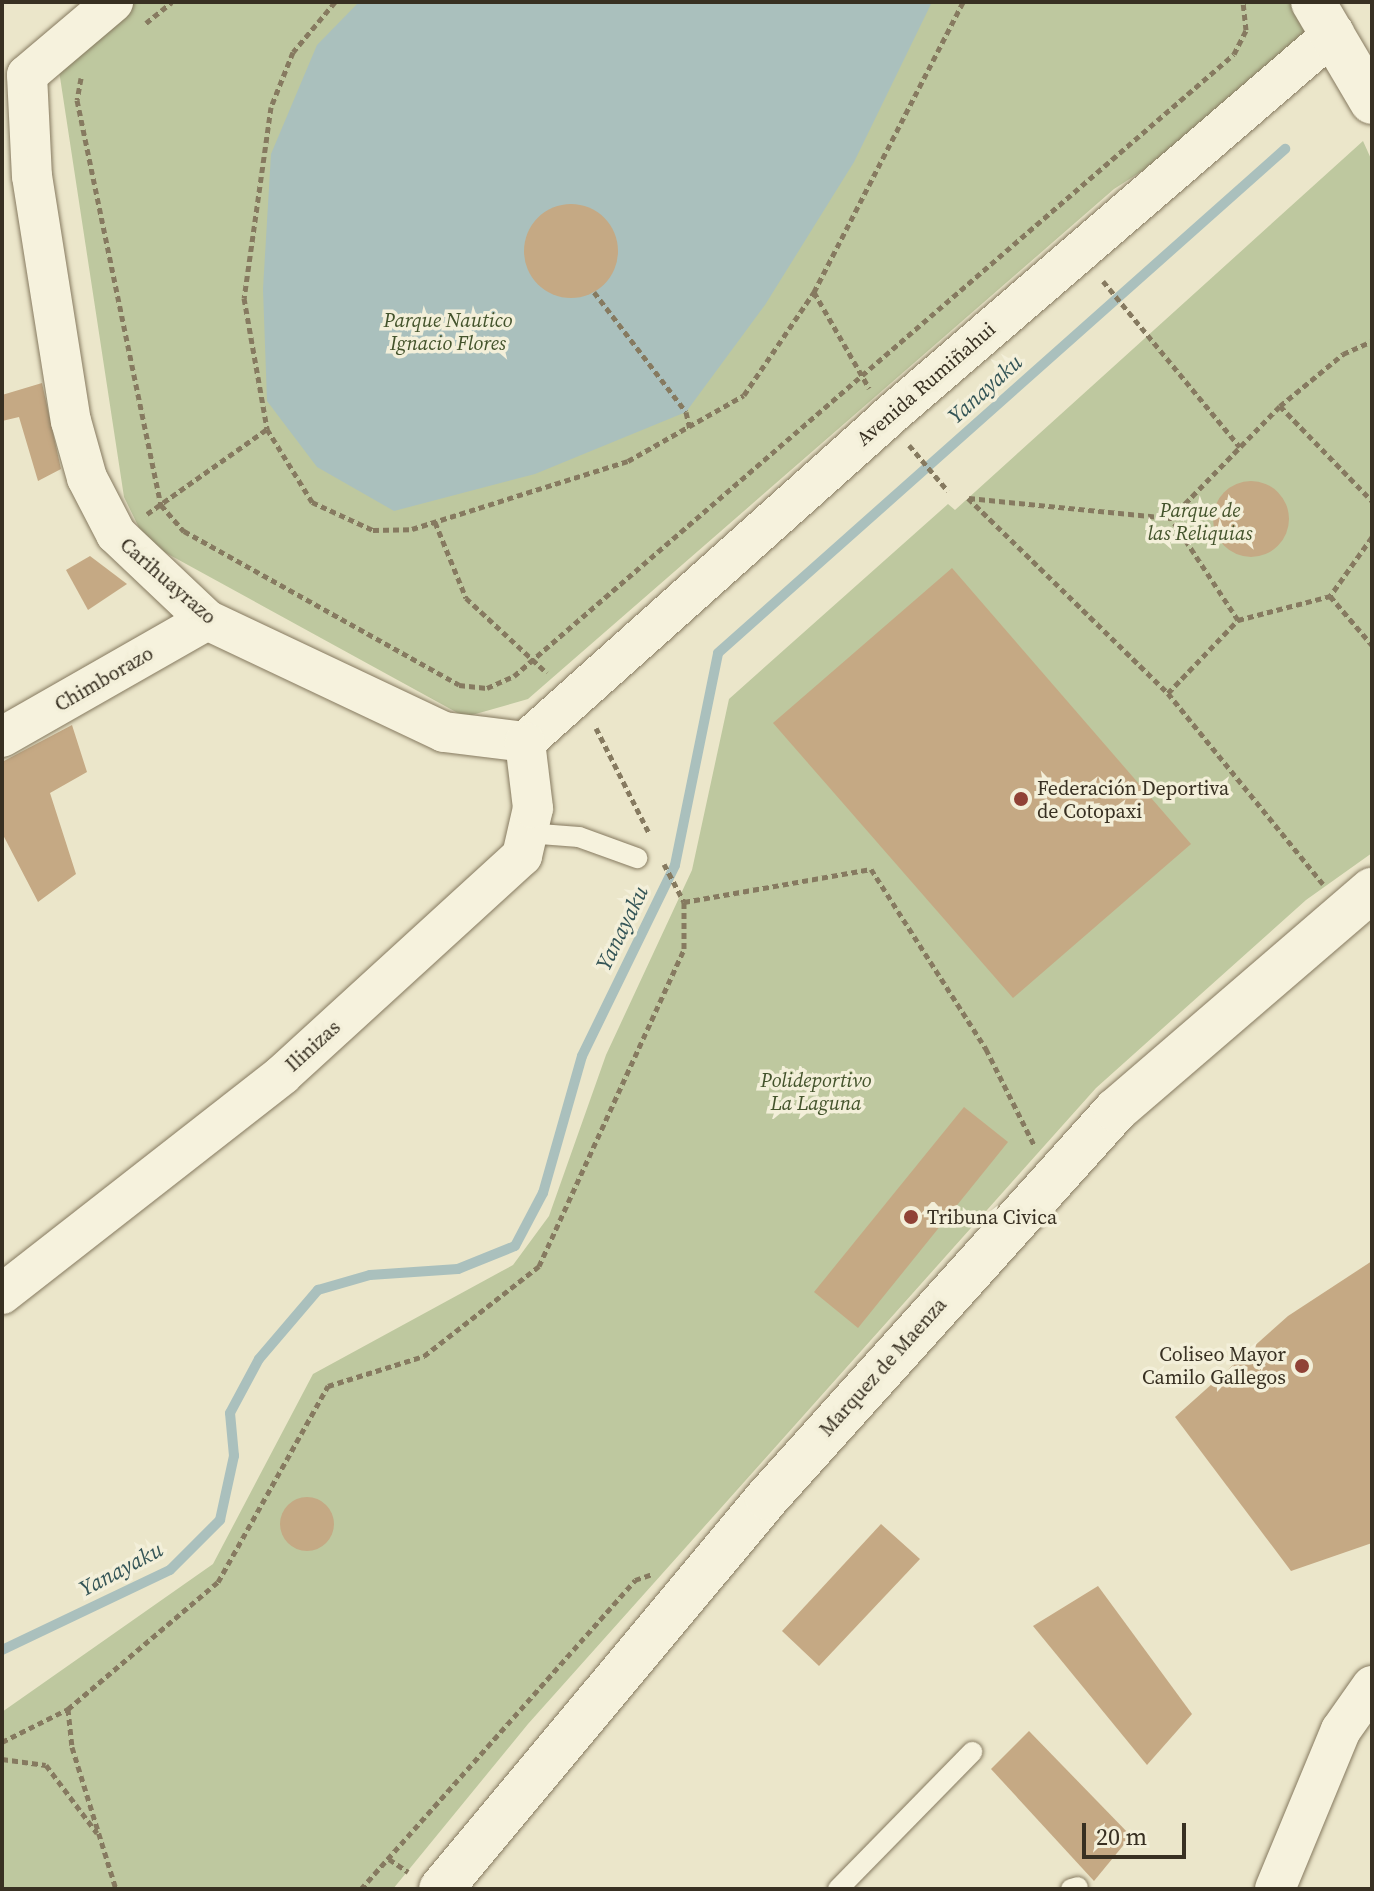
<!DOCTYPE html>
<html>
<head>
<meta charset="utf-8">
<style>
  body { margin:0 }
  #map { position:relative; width:1374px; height:1891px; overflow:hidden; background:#ebe6ca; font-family:"Source Serif 4",serif }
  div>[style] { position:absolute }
  .green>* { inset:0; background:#bec89f }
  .water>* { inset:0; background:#aac0bd }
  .stream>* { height:10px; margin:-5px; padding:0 5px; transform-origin:5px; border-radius:5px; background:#aac0bd }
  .building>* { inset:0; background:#c5a984 }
  .round { border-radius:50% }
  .path>* { height:5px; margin-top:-2.5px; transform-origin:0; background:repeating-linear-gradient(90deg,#867a60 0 6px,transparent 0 10px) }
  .roads { filter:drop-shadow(0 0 2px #867a60) drop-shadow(0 0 2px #867a60) }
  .lane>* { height:20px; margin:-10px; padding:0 10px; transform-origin:10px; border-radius:10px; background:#f6f2dd }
  .street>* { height:40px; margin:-20px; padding:0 20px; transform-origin:20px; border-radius:20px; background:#f6f2dd }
  .secondary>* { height:44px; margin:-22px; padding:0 22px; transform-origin:22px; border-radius:22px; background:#f6f2dd }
  .dots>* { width:22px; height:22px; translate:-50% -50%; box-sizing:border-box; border:4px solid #f3efd9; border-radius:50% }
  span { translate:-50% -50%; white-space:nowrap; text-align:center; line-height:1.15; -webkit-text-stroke:7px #f3efd9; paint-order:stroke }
  .park-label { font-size:20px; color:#43532b; font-style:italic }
  .street-label { font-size:20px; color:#383022 }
  .poi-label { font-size:20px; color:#383022 }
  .left { translate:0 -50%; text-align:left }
  .right { translate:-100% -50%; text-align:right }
  .water-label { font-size:22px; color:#335456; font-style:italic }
  .frame { position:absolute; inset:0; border:4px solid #383022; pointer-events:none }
  .scale { position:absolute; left:1082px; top:1823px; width:104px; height:36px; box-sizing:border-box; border:4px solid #383022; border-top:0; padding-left:10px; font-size:24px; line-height:28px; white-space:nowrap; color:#383022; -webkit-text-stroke:6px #f3efd9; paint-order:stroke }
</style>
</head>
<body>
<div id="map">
  <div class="green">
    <div style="clip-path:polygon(132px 2px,1306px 2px,1340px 44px,1114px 189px,528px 699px,465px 717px,146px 542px,124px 497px,58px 64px)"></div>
    <div style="clip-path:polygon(1363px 141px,1372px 161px,1372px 853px,1306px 900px,1096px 1088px,528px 1724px,393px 1889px,2px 1889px,2px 1712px,213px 1564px,313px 1374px,513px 1265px,549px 1216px,606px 1055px,692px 870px,729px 699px,948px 504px,955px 510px)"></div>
  </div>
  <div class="water">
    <div style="clip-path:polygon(359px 2px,932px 2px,854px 162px,765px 305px,686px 412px,535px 474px,394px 511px,317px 467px,267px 401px,263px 289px,271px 154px,317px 45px)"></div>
  </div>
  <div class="stream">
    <div style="left:2px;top:1650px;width:186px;rotate:-25.5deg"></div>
    <div style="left:170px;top:1570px;width:71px;rotate:-45deg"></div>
    <div style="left:220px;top:1520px;width:66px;rotate:-77.7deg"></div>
    <div style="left:234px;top:1456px;width:43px;rotate:-95.3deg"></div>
    <div style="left:230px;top:1413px;width:61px;rotate:-61.8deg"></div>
    <div style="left:259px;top:1359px;width:91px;rotate:-49.5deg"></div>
    <div style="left:318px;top:1290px;width:54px;rotate:-16.1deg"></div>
    <div style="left:370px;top:1275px;width:88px;rotate:-3.9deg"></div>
    <div style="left:458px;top:1269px;width:61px;rotate:-22deg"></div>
    <div style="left:515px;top:1246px;width:60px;rotate:-62.2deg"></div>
    <div style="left:543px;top:1193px;width:142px;rotate:-74.1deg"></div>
    <div style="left:582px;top:1056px;width:212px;rotate:-64deg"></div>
    <div style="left:675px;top:865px;width:216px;rotate:-78.5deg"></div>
    <div style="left:718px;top:653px;width:759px;rotate:-41.63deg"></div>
  </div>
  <div class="building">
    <div class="round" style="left:524px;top:204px;width:94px;height:94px"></div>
    <div style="clip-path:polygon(42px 383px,61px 469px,38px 481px,19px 417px,2px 421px,2px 395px)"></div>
    <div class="round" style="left:1213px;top:481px;width:76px;height:76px"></div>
    <div style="clip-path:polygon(90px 556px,127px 584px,88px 610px,66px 570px)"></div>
    <div style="clip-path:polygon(952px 568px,1191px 844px,1013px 998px,773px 723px)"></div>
    <div style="clip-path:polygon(72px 725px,87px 772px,50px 793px,76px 874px,38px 902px,2px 833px,2px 762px)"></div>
    <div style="clip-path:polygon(964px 1107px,1008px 1142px,858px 1328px,814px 1292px)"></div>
    <div style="clip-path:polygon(1372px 1261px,1372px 1543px,1291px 1571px,1175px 1417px,1288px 1316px)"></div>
    <div class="round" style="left:280px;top:1497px;width:54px;height:54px"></div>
    <div style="clip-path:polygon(881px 1524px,920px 1559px,819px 1666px,782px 1631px)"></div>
    <div style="clip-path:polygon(1098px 1586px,1192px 1714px,1147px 1765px,1033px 1626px)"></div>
    <div style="clip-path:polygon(1029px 1731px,1131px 1836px,1094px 1881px,991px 1769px)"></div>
  </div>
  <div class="path">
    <div style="left:335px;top:2px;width:65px;rotate:130deg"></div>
    <div style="left:293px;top:52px;width:59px;rotate:111.8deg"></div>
    <div style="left:271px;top:107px;width:193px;rotate:98deg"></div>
    <div style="left:244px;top:298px;width:133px;rotate:80deg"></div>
    <div style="left:267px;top:429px;width:86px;rotate:58.3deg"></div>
    <div style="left:312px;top:502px;width:67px;rotate:24.7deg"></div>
    <div style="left:373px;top:530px;width:39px;rotate:-1deg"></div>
    <div style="left:412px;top:529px;width:226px;rotate:-17.5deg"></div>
    <div style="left:628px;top:461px;width:133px;rotate:-29.6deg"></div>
    <div style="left:744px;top:395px;width:125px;rotate:-55.8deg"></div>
    <div style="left:814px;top:292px;width:326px;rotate:-62.8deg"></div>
    <div style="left:146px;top:23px;width:33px;rotate:-39deg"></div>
    <div style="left:81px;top:78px;width:22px;rotate:100deg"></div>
    <div style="left:77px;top:100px;width:414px;rotate:78.3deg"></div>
    <div style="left:161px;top:505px;width:35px;rotate:49deg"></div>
    <div style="left:184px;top:531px;width:315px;rotate:29.2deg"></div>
    <div style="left:459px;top:685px;width:28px;rotate:6deg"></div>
    <div style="left:487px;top:688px;width:30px;rotate:-24deg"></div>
    <div style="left:514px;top:676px;width:951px;rotate:-40.82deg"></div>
    <div style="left:1234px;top:54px;width:27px;rotate:-63deg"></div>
    <div style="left:1246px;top:30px;width:28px;rotate:-96deg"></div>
    <div style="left:1103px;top:281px;width:215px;rotate:50.5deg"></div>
    <div style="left:594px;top:292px;width:151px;rotate:52.5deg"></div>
    <div style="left:686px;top:412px;width:17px;rotate:77deg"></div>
    <div style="left:814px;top:292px;width:111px;rotate:60.2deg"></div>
    <div style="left:1280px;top:406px;width:132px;rotate:45.9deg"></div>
    <div style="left:909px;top:445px;width:60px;rotate:49.7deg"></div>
    <div style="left:968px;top:498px;width:279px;rotate:44.3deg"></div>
    <div style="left:969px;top:498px;width:202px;rotate:5.7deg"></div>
    <div style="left:147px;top:514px;width:147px;rotate:-35.3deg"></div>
    <div style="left:435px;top:522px;width:82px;rotate:67.8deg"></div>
    <div style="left:466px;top:598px;width:110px;rotate:42.8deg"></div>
    <div style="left:1372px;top:537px;width:72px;rotate:125.4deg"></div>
    <div style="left:1330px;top:596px;width:65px;rotate:49.4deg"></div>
    <div style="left:1238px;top:620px;width:122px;rotate:-123.3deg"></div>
    <div style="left:1171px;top:518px;width:156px;rotate:-45.8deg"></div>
    <div style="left:1280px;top:406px;width:82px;rotate:-39.5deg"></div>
    <div style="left:1343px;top:354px;width:32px;rotate:-24deg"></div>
    <div style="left:596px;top:728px;width:118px;rotate:63.2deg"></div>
    <div style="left:664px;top:864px;width:43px;rotate:62.2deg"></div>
    <div style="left:1323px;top:884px;width:246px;rotate:-129.1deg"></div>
    <div style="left:1168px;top:693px;width:101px;rotate:-46.2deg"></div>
    <div style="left:1238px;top:620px;width:95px;rotate:-14.6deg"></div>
    <div style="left:68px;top:1709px;width:38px;rotate:84deg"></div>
    <div style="left:72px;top:1747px;width:149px;rotate:72.8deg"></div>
    <div style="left:2px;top:1742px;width:74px;rotate:-26.6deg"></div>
    <div style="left:68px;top:1709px;width:197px;rotate:-40.3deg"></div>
    <div style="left:218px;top:1582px;width:225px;rotate:-60.7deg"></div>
    <div style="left:328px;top:1386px;width:101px;rotate:-17.4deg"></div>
    <div style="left:424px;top:1356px;width:146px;rotate:-38deg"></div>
    <div style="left:539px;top:1266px;width:349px;rotate:-65.4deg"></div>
    <div style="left:684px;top:949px;width:47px;rotate:-90deg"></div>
    <div style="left:684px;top:902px;width:190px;rotate:-10deg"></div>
    <div style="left:871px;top:869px;width:214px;rotate:57.4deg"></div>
    <div style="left:986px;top:1049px;width:107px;rotate:63.4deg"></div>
    <div style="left:2px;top:1759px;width:44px;rotate:7.8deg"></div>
    <div style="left:46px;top:1765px;width:85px;rotate:53.1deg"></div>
    <div style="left:389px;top:1859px;width:23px;rotate:34deg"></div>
    <div style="left:361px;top:1889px;width:413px;rotate:-48.4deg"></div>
    <div style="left:635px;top:1580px;width:18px;rotate:-19deg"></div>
  </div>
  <div class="roads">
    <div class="lane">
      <div style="left:527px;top:833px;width:52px;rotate:4.4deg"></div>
      <div style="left:579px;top:837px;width:62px;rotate:19.9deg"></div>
      <div style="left:838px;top:1889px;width:192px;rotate:-45.6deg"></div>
      <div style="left:1071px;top:1889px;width:7px;rotate:-16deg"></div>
    </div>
    <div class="street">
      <div style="left:27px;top:75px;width:101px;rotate:87.2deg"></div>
      <div style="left:32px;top:176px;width:248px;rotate:81deg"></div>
      <div style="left:71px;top:421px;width:59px;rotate:74.3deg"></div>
      <div style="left:87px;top:478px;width:63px;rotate:62.6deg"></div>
      <div style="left:116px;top:534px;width:125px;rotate:43.4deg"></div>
      <div style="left:207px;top:620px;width:262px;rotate:25.3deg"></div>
      <div style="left:444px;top:732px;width:82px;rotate:7deg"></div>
      <div style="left:27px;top:75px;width:113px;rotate:-40.3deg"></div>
      <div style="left:2px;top:737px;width:236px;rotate:-29.7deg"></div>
      <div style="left:525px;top:742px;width:486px;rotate:-41.8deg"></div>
      <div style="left:887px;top:418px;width:590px;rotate:-40.74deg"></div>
      <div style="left:2px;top:1294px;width:355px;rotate:-38deg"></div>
      <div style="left:282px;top:1075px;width:325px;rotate:-42.4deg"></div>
      <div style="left:522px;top:856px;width:49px;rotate:-77.1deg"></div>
      <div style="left:533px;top:808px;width:66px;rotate:-96.9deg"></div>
      <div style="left:1275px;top:1889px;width:172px;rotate:-67.5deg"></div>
      <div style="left:1341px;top:1730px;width:54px;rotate:-54.8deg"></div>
    </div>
    <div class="secondary">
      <div style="left:1313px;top:2px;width:116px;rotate:59.5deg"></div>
      <div style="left:441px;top:1889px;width:509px;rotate:-50.18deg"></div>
      <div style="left:767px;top:1498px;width:522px;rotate:-48.03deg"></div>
      <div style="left:1116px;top:1110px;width:338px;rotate:-40.7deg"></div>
    </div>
  </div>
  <div class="dots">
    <div style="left:1021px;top:799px;background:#904236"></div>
    <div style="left:911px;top:1217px;background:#904236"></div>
    <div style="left:1302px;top:1366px;background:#904236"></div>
  </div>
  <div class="park-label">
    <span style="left:448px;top:332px">Parque Nautico<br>Ignacio Flores</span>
    <span style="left:1200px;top:522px">Parque de<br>las Reliquias</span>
    <span style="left:816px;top:1092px">Polideportivo<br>La Laguna</span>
  </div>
  <div class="street-label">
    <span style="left:926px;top:384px;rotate:-41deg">Avenida Rumiñahui</span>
    <span style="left:168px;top:581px;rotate:41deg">Carihuayrazo</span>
    <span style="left:104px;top:679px;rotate:-30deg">Chimborazo</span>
    <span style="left:313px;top:1046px;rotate:-42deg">Ilinizas</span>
    <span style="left:883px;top:1367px;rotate:-48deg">Marquez de Maenza</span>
  </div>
  <div class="poi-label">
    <span class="left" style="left:1037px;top:800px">Federación Deportiva<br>de Cotopaxi</span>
    <span class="left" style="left:927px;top:1217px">Tribuna Civica</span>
    <span class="right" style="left:1286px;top:1366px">Coliseo Mayor<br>Camilo Gallegos</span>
  </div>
  <div class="water-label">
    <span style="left:985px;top:389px;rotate:-42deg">Yanayaku</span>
    <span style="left:622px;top:928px;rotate:-64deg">Yanayaku</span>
    <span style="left:121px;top:1569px;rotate:-28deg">Yanayaku</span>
  </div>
  <div class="frame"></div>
  <div class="scale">20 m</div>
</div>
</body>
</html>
